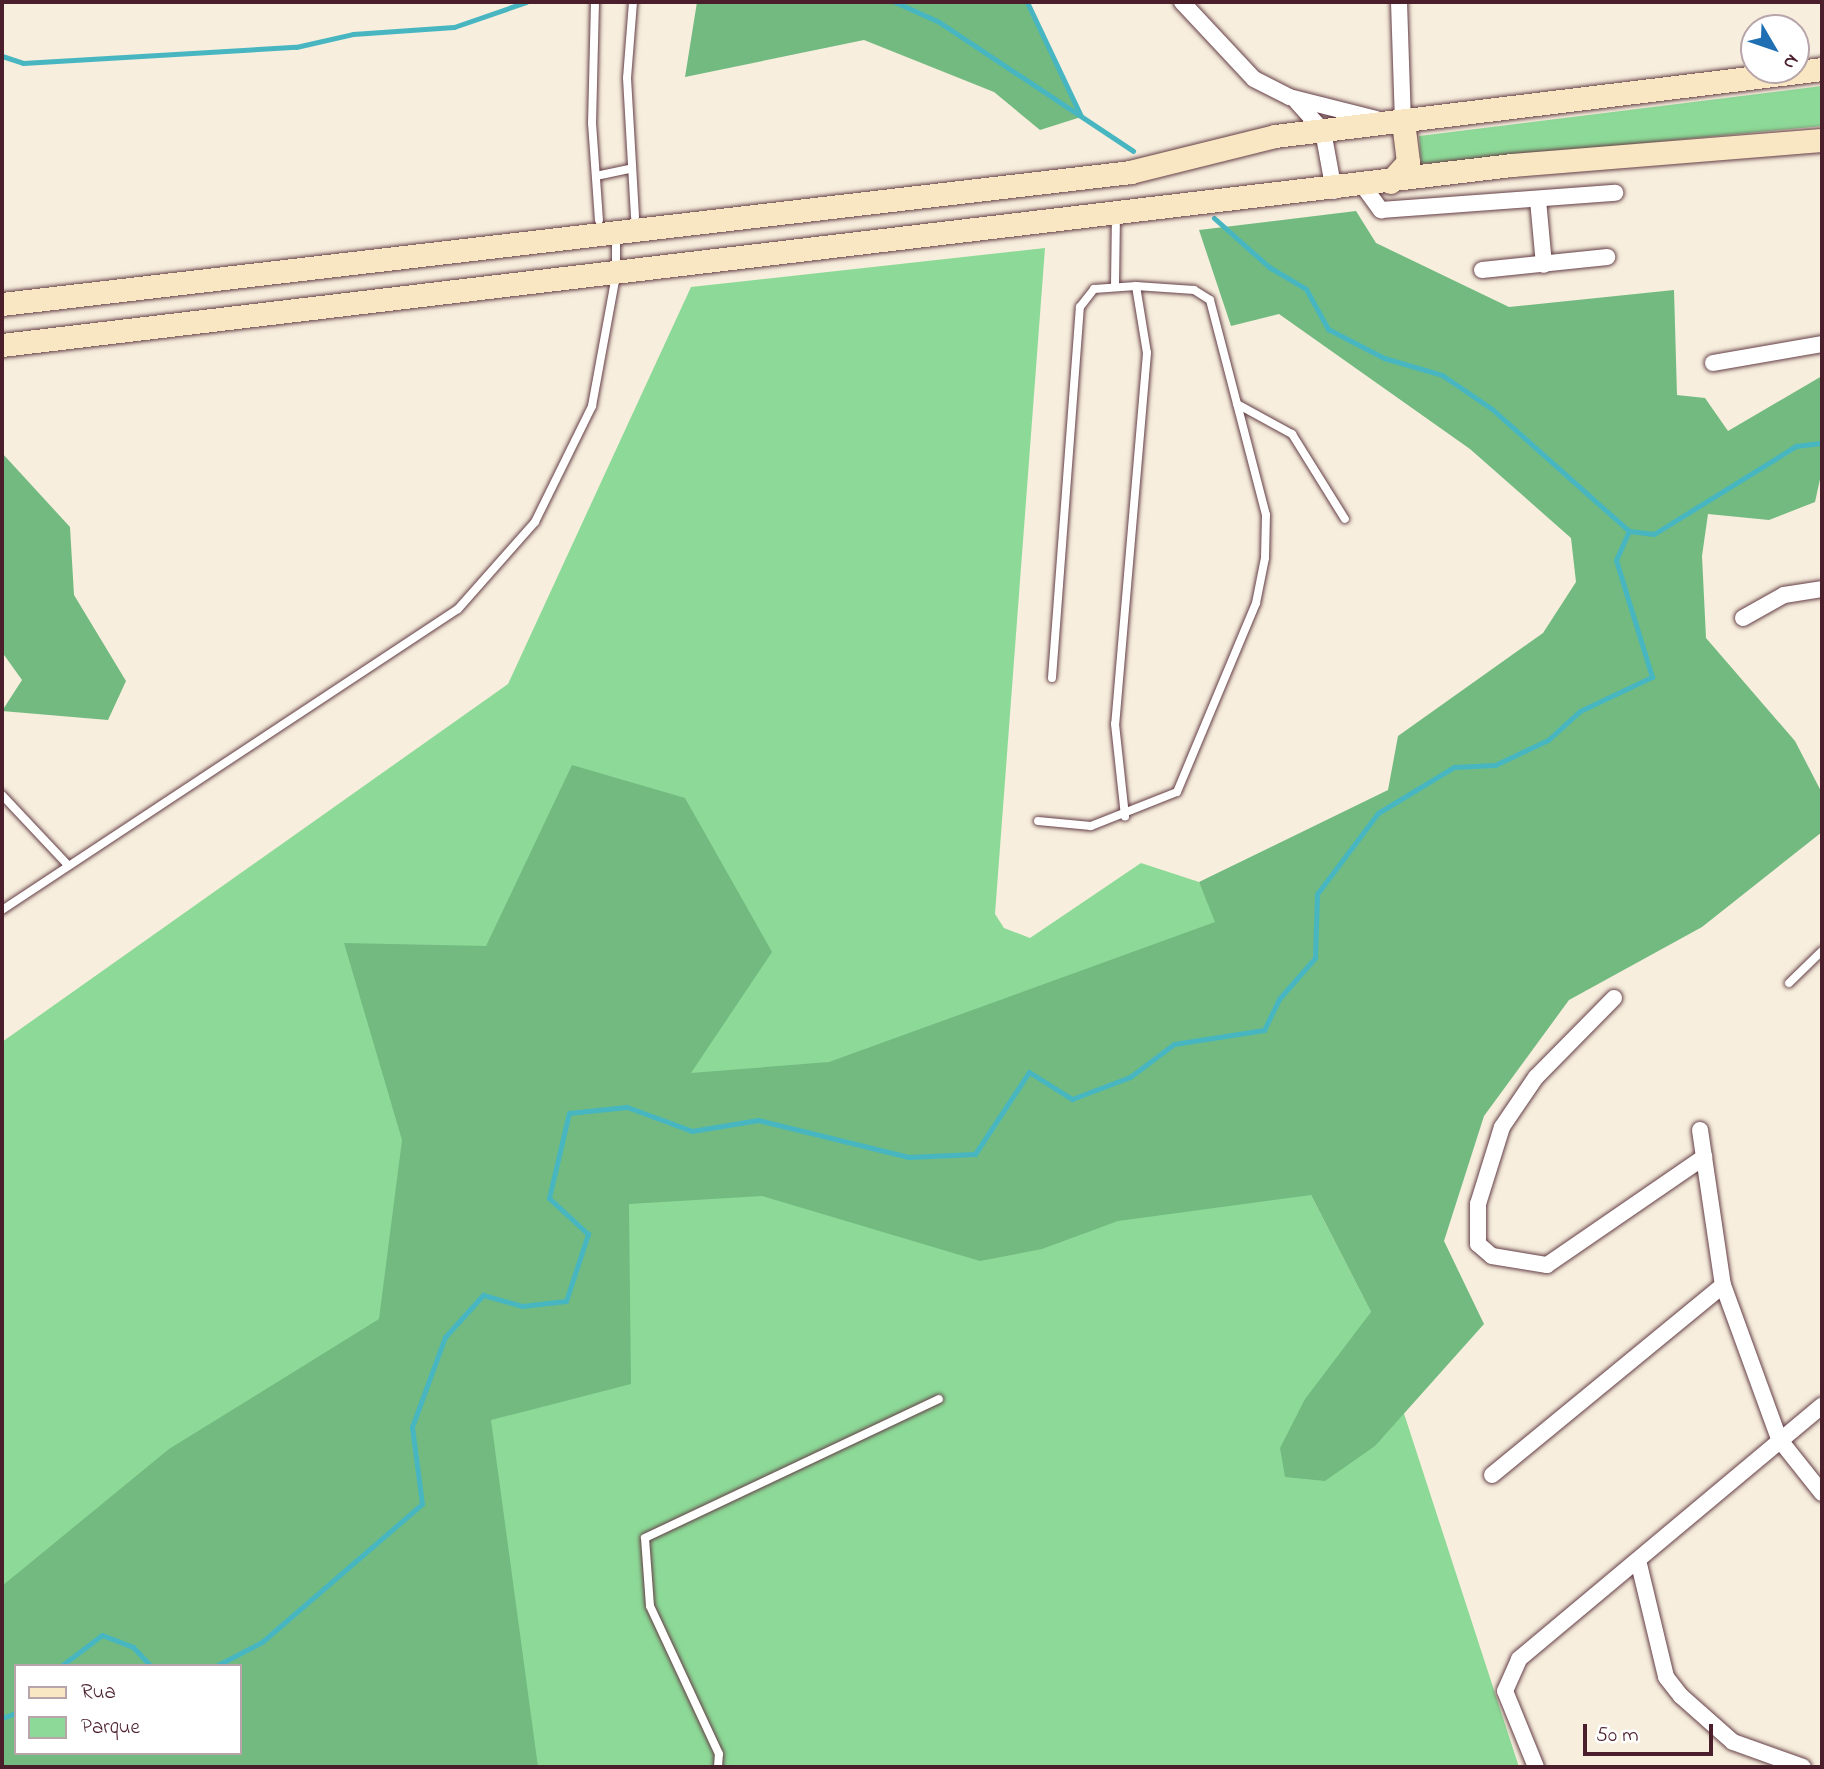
<!DOCTYPE html>
<html>
<head>
<meta charset="utf-8">
<style>
  body { margin:0 }
  #map { position:relative; width:1824px; height:1769px; overflow:hidden; background:#f7eedd; font-family:"Indie Flower",sans-serif }
  div>[style] { position:absolute }
  .green>* { inset:0; background:#8dda98 }
  .forest>* { inset:0; background:#72ba80 }
  .stream>* { height:5px; margin:-2.5px; padding:0 2.5px; transform-origin:2.5px; border-radius:2.5px; background:#48b6c1 }
  .roads { filter:drop-shadow(0 0 2px #643e46) drop-shadow(0 0 2px #643e46) }
  .lane>* { height:8px; margin:-4px; padding:0 4px; transform-origin:4px; border-radius:4px; background:#fff }
  .street>* { height:16px; margin:-8px; padding:0 8px; transform-origin:8px; border-radius:8px; background:#fff }
  .secondary>* { height:23px; margin:-11.5px; padding:0 11.5px; transform-origin:11.5px; border-radius:11.5px; background:#f9e7c3 }
  span { translate:-50% -50%; white-space:nowrap; text-align:center; line-height:1.15; -webkit-text-stroke:6px #fff; paint-order:stroke }
  .frame { position:absolute; inset:0; border:4px solid #4a1f2b; pointer-events:none }
  .legend { position:absolute; left:14px; top:1664px; width:228px; height:91px; box-sizing:border-box; background:#fff; border:2px solid #b7a5aa; margin:0; padding:9px 12px; list-style:none; font-size:21px; color:#4a1f2b }
  .legend li { display:flex; align-items:center; gap:14px; height:35px }
  .legend b { width:35px; border:2px solid #b7a5aa }
  .north { position:absolute; left:1740px; top:14px; width:70px; height:70px; box-sizing:border-box; background:#fff; border:2px solid #b7a5aa; border-radius:50%; rotate:129deg; font-size:19px; font-weight:700; line-height:28px; text-align:center; color:#4a1f2b }
  .north::after { content:''; display:block; margin:auto; width:24px; height:32px; background:#1f6fb2; clip-path:polygon(50% 0,100% 100%,50% 72%,0 100%) }
  .scale { position:absolute; left:1583px; top:1724px; width:130px; height:32px; box-sizing:border-box; border:4px solid #4a1f2b; border-top:0; padding-left:9px; font-size:21px; line-height:24px; white-space:nowrap; color:#4a1f2b; -webkit-text-stroke:5px #fff; paint-order:stroke }
</style>
</head>
<body>
<div id="map">
  <div class="green">
    <div style="clip-path:polygon(1822px 86px,1822px 126px,1421px 164px,1419px 136px)"></div>
    <div style="clip-path:polygon(evenodd,1045px 248px,995px 914px,1004px 928px,1030px 938px,1141px 863px,1199px 882px,1264px 1030px,1311px 1195px,1371px 1312px,1519px 1767px,2px 1767px,2px 1042px,508px 684px,691px 287px,1045px 248px,16px 1666px,240px 1666px,240px 1753px,16px 1753px,16px 1666px)"></div>
  </div>
  <div class="forest">
    <div style="clip-path:polygon(697px 2px,1027px 2px,1081px 117px,1040px 130px,994px 92px,864px 40px,685px 77px)"></div>
    <div style="clip-path:polygon(evenodd,1356px 211px,1376px 243px,1509px 307px,1674px 290px,1677px 395px,1705px 398px,1728px 431px,1822px 376px,1822px 470px,1815px 502px,1769px 520px,1708px 514px,1702px 556px,1706px 638px,1795px 741px,1822px 793px,1822px 832px,1702px 927px,1569px 1000px,1484px 1116px,1444px 1241px,1484px 1324px,1375px 1446px,1325px 1481px,1285px 1477px,1280px 1448px,1305px 1399px,1371px 1312px,1311px 1195px,1118px 1221px,1042px 1249px,980px 1261px,762px 1196px,629px 1204px,631px 1384px,491px 1420px,538px 1767px,2px 1767px,2px 1586px,169px 1449px,379px 1319px,402px 1140px,344px 943px,486px 946px,572px 765px,685px 798px,772px 952px,691px 1073px,829px 1062px,1215px 922px,1199px 882px,1388px 790px,1398px 736px,1543px 633px,1576px 582px,1571px 538px,1470px 449px,1279px 314px,1231px 326px,1199px 230px,1356px 211px,16px 1666px,240px 1666px,240px 1753px,16px 1753px,16px 1666px)"></div>
    <div style="clip-path:polygon(2px 453px,70px 527px,74px 595px,126px 681px,108px 720px,2px 711px,22px 680px,2px 652px)"></div>
  </div>
  <div class="stream">
    <div style="left:895px;top:2px;width:48px;rotate:24.4deg"></div>
    <div style="left:939px;top:22px;width:233px;rotate:33.6deg"></div>
    <div style="left:1027px;top:2px;width:126px;rotate:64.7deg"></div>
    <div style="left:2px;top:56px;width:22px;rotate:18deg"></div>
    <div style="left:23px;top:63px;width:273px;rotate:-3.4deg"></div>
    <div style="left:296px;top:47px;width:58px;rotate:-12.8deg"></div>
    <div style="left:353px;top:34px;width:101px;rotate:-4deg"></div>
    <div style="left:454px;top:27px;width:76px;rotate:-19.1deg"></div>
    <div style="left:1214px;top:218px;width:74px;rotate:41.7deg"></div>
    <div style="left:1269px;top:267px;width:43px;rotate:30.7deg"></div>
    <div style="left:1306px;top:289px;width:46px;rotate:61.2deg"></div>
    <div style="left:1328px;top:329px;width:63px;rotate:27.4deg"></div>
    <div style="left:1384px;top:358px;width:60px;rotate:16.3deg"></div>
    <div style="left:1442px;top:375px;width:60px;rotate:34.2deg"></div>
    <div style="left:1492px;top:409px;width:183px;rotate:41.7deg"></div>
    <div style="left:61px;top:1666px;width:51px;rotate:-37.1deg"></div>
    <div style="left:102px;top:1635px;width:33px;rotate:21deg"></div>
    <div style="left:133px;top:1647px;width:26px;rotate:47deg"></div>
    <div style="left:216px;top:1666px;width:52px;rotate:-27.6deg"></div>
    <div style="left:262px;top:1642px;width:211px;rotate:-40.8deg"></div>
    <div style="left:422px;top:1504px;width:78px;rotate:-97.4deg"></div>
    <div style="left:412px;top:1427px;width:96px;rotate:-69.9deg"></div>
    <div style="left:445px;top:1337px;width:57px;rotate:-47.9deg"></div>
    <div style="left:483px;top:1295px;width:41px;rotate:15.8deg"></div>
    <div style="left:522px;top:1306px;width:44px;rotate:-6.5deg"></div>
    <div style="left:566px;top:1301px;width:71px;rotate:-71.8deg"></div>
    <div style="left:588px;top:1234px;width:53px;rotate:-137.3deg"></div>
    <div style="left:549px;top:1198px;width:87px;rotate:-76.8deg"></div>
    <div style="left:569px;top:1113px;width:58px;rotate:-5.9deg"></div>
    <div style="left:627px;top:1107px;width:69px;rotate:20.3deg"></div>
    <div style="left:692px;top:1131px;width:67px;rotate:-9.5deg"></div>
    <div style="left:758px;top:1120px;width:155px;rotate:13.8deg"></div>
    <div style="left:909px;top:1157px;width:66px;rotate:-2.6deg"></div>
    <div style="left:975px;top:1154px;width:98px;rotate:-56.6deg"></div>
    <div style="left:1029px;top:1072px;width:51px;rotate:32.1deg"></div>
    <div style="left:1072px;top:1099px;width:62px;rotate:-20.8deg"></div>
    <div style="left:1130px;top:1077px;width:55px;rotate:-36.9deg"></div>
    <div style="left:1174px;top:1044px;width:91px;rotate:-8.8deg"></div>
    <div style="left:1264px;top:1030px;width:34px;rotate:-64deg"></div>
    <div style="left:1279px;top:999px;width:55px;rotate:-48.7deg"></div>
    <div style="left:1315px;top:958px;width:64px;rotate:-88.2deg"></div>
    <div style="left:1317px;top:894px;width:101px;rotate:-53deg"></div>
    <div style="left:1378px;top:813px;width:89px;rotate:-31.2deg"></div>
    <div style="left:1454px;top:767px;width:41px;rotate:-2.8deg"></div>
    <div style="left:1495px;top:765px;width:59px;rotate:-25.3deg"></div>
    <div style="left:1548px;top:740px;width:43px;rotate:-42.2deg"></div>
    <div style="left:1580px;top:711px;width:80px;rotate:-25.3deg"></div>
    <div style="left:1652px;top:677px;width:122px;rotate:-107.1deg"></div>
    <div style="left:1616px;top:560px;width:32px;rotate:-66deg"></div>
    <div style="left:1629px;top:531px;width:25px;rotate:7deg"></div>
    <div style="left:1654px;top:534px;width:167px;rotate:-31.8deg"></div>
    <div style="left:1796px;top:446px;width:26px;rotate:-7deg"></div>
    <div style="left:2px;top:1718px;width:15px;rotate:-20deg"></div>
  </div>
  <div class="roads">
    <div class="lane">
      <div style="left:595px;top:2px;width:121px;rotate:91.4deg"></div>
      <div style="left:592px;top:123px;width:97px;rotate:85.9deg"></div>
      <div style="left:633px;top:2px;width:76px;rotate:94.5deg"></div>
      <div style="left:627px;top:78px;width:139px;rotate:86.7deg"></div>
      <div style="left:596px;top:176px;width:35px;rotate:-12deg"></div>
      <div style="left:1115px;top:285px;width:70px;rotate:-89.2deg"></div>
      <div style="left:1237px;top:404px;width:63px;rotate:28.6deg"></div>
      <div style="left:1292px;top:434px;width:100px;rotate:58.1deg"></div>
      <div style="left:1052px;top:678px;width:372px;rotate:-85.7deg"></div>
      <div style="left:1080px;top:307px;width:23px;rotate:-52deg"></div>
      <div style="left:1094px;top:289px;width:42px;rotate:-4.1deg"></div>
      <div style="left:1136px;top:286px;width:68px;rotate:80.7deg"></div>
      <div style="left:1147px;top:353px;width:372px;rotate:94.9deg"></div>
      <div style="left:1115px;top:724px;width:93px;rotate:83.8deg"></div>
      <div style="left:2px;top:795px;width:95px;rotate:46.7deg"></div>
      <div style="left:1038px;top:821px;width:53px;rotate:5.4deg"></div>
      <div style="left:1091px;top:826px;width:92px;rotate:-21.6deg"></div>
      <div style="left:1177px;top:792px;width:205px;rotate:-67.3deg"></div>
      <div style="left:1256px;top:603px;width:46px;rotate:-78.7deg"></div>
      <div style="left:1265px;top:558px;width:43px;rotate:-88.7deg"></div>
      <div style="left:1266px;top:515px;width:222px;rotate:-104.6deg"></div>
      <div style="left:1210px;top:300px;width:19px;rotate:-148deg"></div>
      <div style="left:1194px;top:290px;width:58px;rotate:-176.1deg"></div>
      <div style="left:2px;top:910px;width:546px;rotate:-33.43deg"></div>
      <div style="left:458px;top:609px;width:116px;rotate:-48.5deg"></div>
      <div style="left:535px;top:522px;width:129px;rotate:-63.8deg"></div>
      <div style="left:592px;top:406px;width:133px;rotate:-79.6deg"></div>
      <div style="left:616px;top:275px;width:41px;rotate:-90deg"></div>
      <div style="left:1789px;top:983px;width:46px;rotate:-44.1deg"></div>
      <div style="left:718px;top:1767px;width:13px;rotate:-86deg"></div>
      <div style="left:719px;top:1754px;width:163px;rotate:-115deg"></div>
      <div style="left:650px;top:1606px;width:68px;rotate:-94.2deg"></div>
      <div style="left:645px;top:1538px;width:325px;rotate:-25.3deg"></div>
    </div>
    <div class="street">
      <div style="left:1182px;top:2px;width:105px;rotate:46.9deg"></div>
      <div style="left:1254px;top:79px;width:39px;rotate:27deg"></div>
      <div style="left:1289px;top:97px;width:90px;rotate:14.2deg"></div>
      <div style="left:1399px;top:2px;width:121px;rotate:88.1deg"></div>
      <div style="left:1297px;top:102px;width:39px;rotate:48deg"></div>
      <div style="left:1323px;top:131px;width:61px;rotate:79.6deg"></div>
      <div style="left:1364px;top:187px;width:29px;rotate:54deg"></div>
      <div style="left:1381px;top:210px;width:235px;rotate:-4.2deg"></div>
      <div style="left:1538px;top:200px;width:65px;rotate:84.7deg"></div>
      <div style="left:1482px;top:270px;width:126px;rotate:-5.9deg"></div>
      <div style="left:1713px;top:363px;width:111px;rotate:-9.9deg"></div>
      <div style="left:1743px;top:618px;width:47px;rotate:-29.3deg"></div>
      <div style="left:1784px;top:595px;width:38px;rotate:-9deg"></div>
      <div style="left:1614px;top:998px;width:111px;rotate:134.6deg"></div>
      <div style="left:1536px;top:1077px;width:60px;rotate:124.2deg"></div>
      <div style="left:1502px;top:1127px;width:81px;rotate:107.3deg"></div>
      <div style="left:1478px;top:1204px;width:40px;rotate:90deg"></div>
      <div style="left:1478px;top:1244px;width:18px;rotate:41deg"></div>
      <div style="left:1492px;top:1256px;width:56px;rotate:9.3deg"></div>
      <div style="left:1547px;top:1265px;width:191px;rotate:-34.5deg"></div>
      <div style="left:1700px;top:1130px;width:157px;rotate:81.6deg"></div>
      <div style="left:1723px;top:1285px;width:164px;rotate:70deg"></div>
      <div style="left:1779px;top:1439px;width:69px;rotate:51.5deg"></div>
      <div style="left:1492px;top:1475px;width:299px;rotate:-39.4deg"></div>
      <div style="left:1638px;top:1560px;width:120px;rotate:76.5deg"></div>
      <div style="left:1666px;top:1677px;width:24px;rotate:52deg"></div>
      <div style="left:1681px;top:1696px;width:69px;rotate:41.5deg"></div>
      <div style="left:1733px;top:1742px;width:74px;rotate:19.7deg"></div>
      <div style="left:1536px;top:1767px;width:82px;rotate:-112.2deg"></div>
      <div style="left:1505px;top:1691px;width:35px;rotate:-66deg"></div>
      <div style="left:1519px;top:1659px;width:395px;rotate:-39.9deg"></div>
    </div>
    <div class="secondary">
      <div style="left:1390px;top:182px;width:27px;rotate:-48deg"></div>
      <div style="left:1408px;top:162px;width:39px;rotate:-97deg"></div>
      <div style="left:2px;top:304px;width:1136px;rotate:-6.67deg"></div>
      <div style="left:1130px;top:172px;width:149px;rotate:-13.9deg"></div>
      <div style="left:1275px;top:136px;width:551px;rotate:-6.98deg"></div>
      <div style="left:2px;top:345px;width:1520px;rotate:-6.8deg"></div>
      <div style="left:1511px;top:165px;width:312px;rotate:-4.6deg"></div>
    </div>
  </div>
  <div class="frame"></div>
  <ul class="legend">
  <li><b style="height:9px;background:#f9e7c3"></b>Rua</li>
  <li><b style="height:19px;background:#8dda98"></b>Parque</li>
  </ul>
  <div class="north">N</div>
  <div class="scale">50 m</div>
</div>
</body>
</html>
